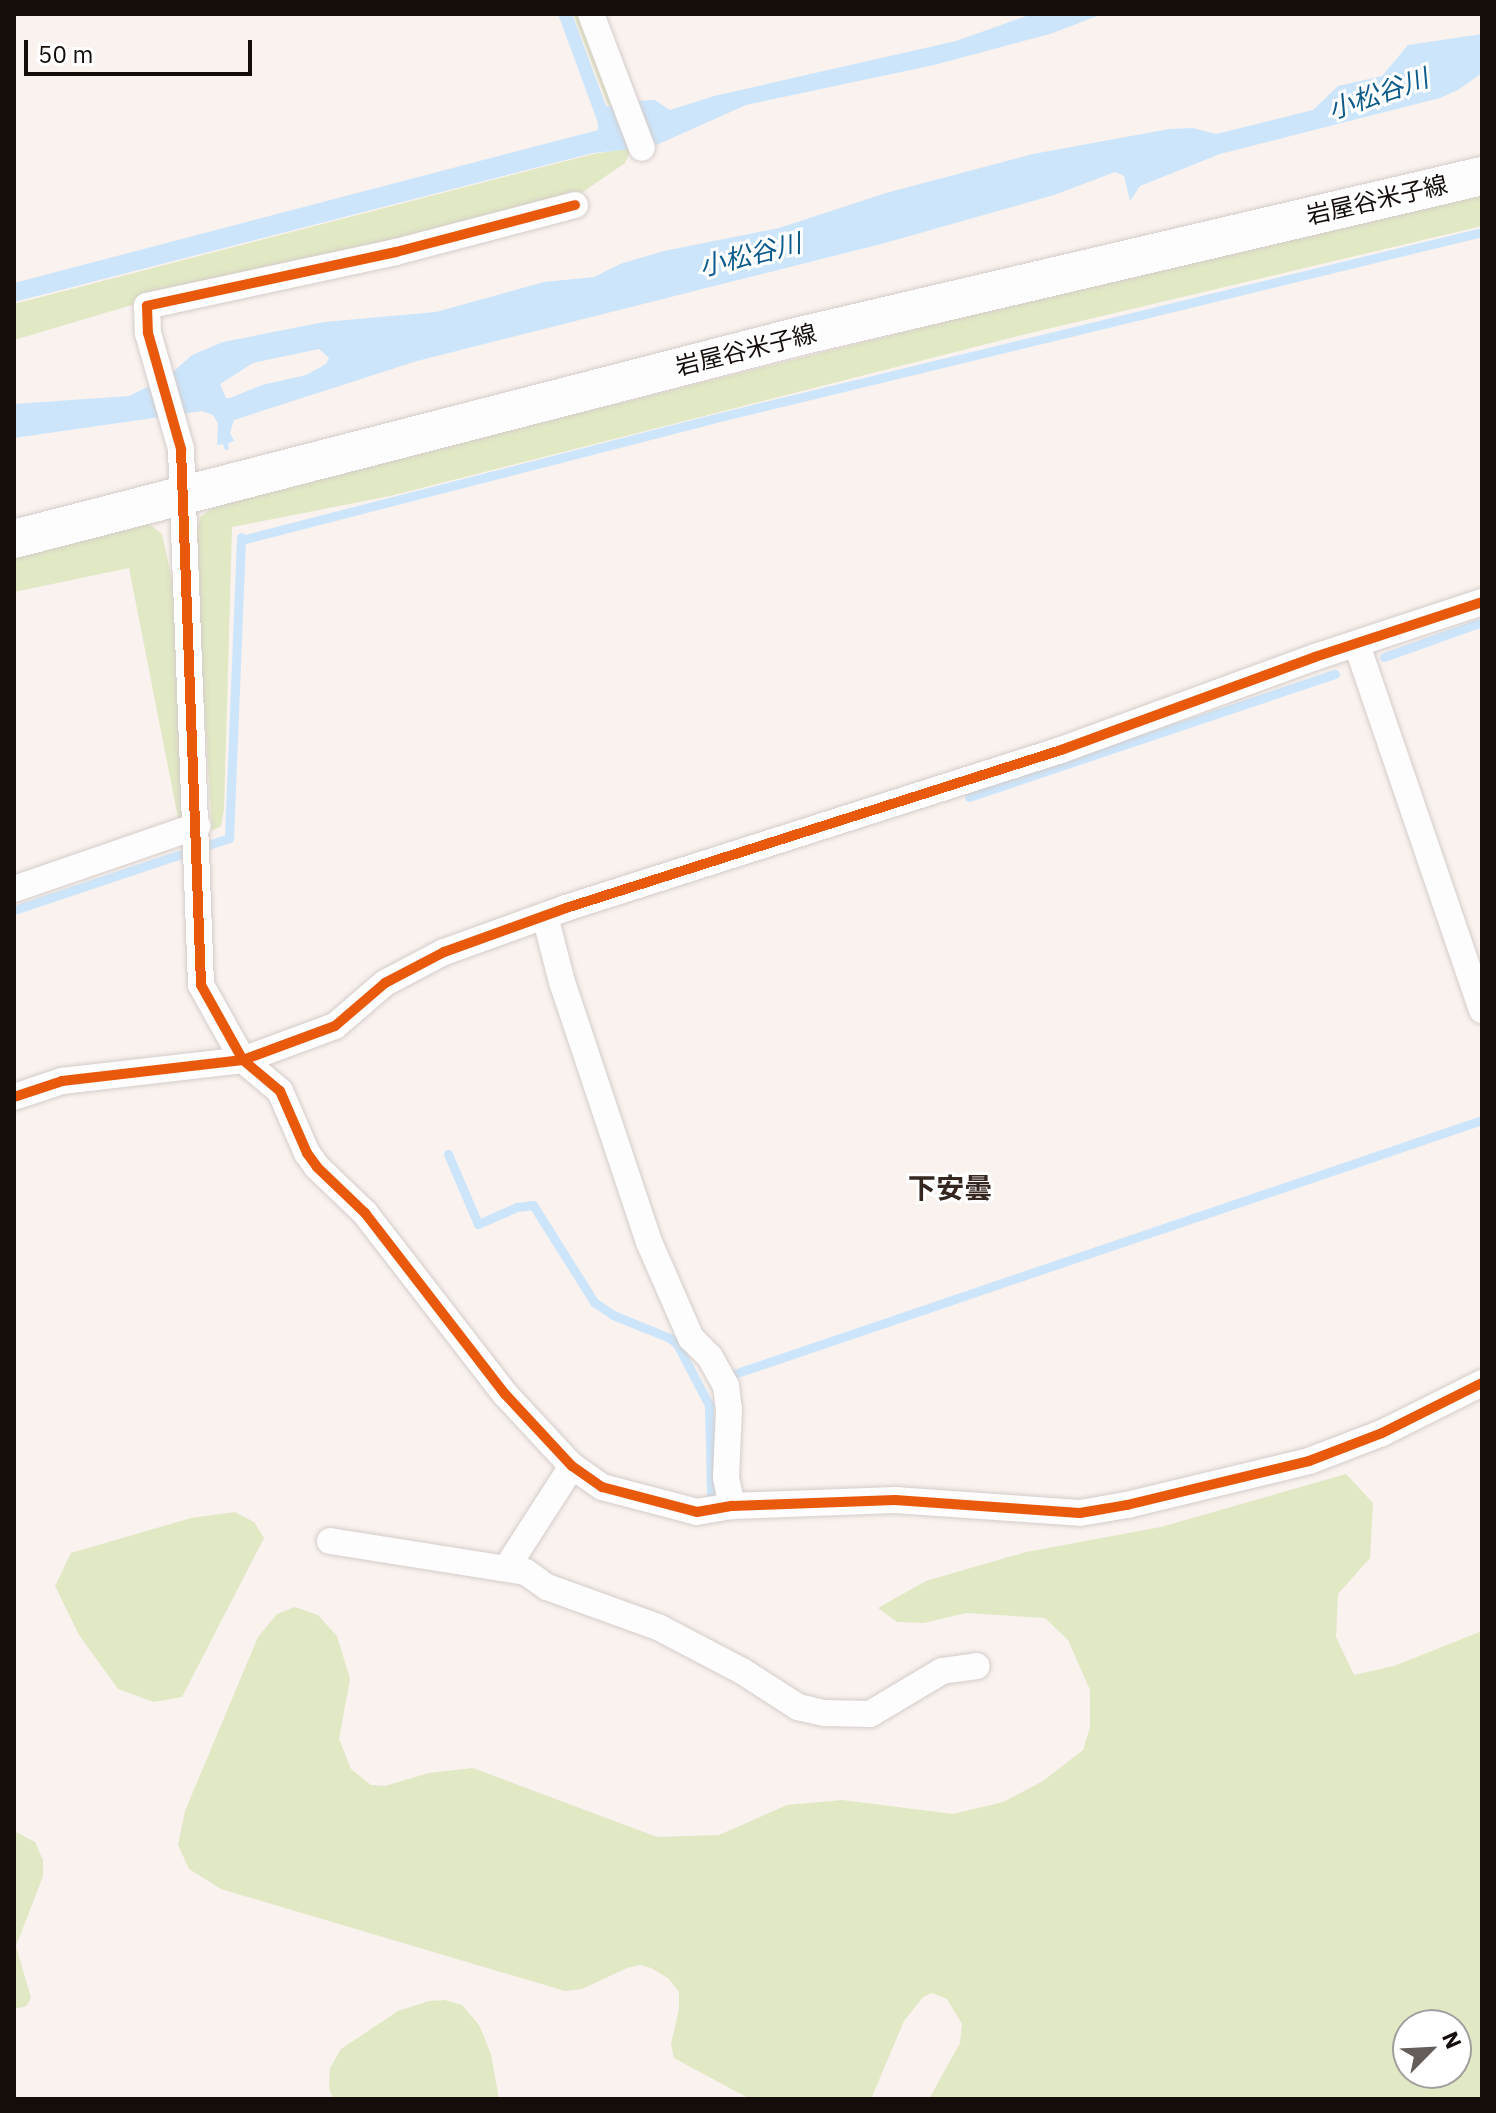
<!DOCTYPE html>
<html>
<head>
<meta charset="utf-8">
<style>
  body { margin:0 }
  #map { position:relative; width:1496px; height:2113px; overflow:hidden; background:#f9f2ef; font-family:"IBM Plex Sans","Noto Sans JP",sans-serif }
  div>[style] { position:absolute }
  .green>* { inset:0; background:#e1e8c4 }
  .water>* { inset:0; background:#cce5fa }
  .stream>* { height:9px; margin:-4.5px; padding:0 4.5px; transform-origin:4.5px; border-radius:4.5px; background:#cce5fa }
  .roads { filter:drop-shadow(0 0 2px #d4ccc9) drop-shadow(0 0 2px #d4ccc9) }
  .minor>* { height:26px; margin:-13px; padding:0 13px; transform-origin:13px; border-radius:13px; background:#fefdfd }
  .secondary>* { height:38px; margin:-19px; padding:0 19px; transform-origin:19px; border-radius:19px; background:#fefdfd }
  .cycleway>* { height:10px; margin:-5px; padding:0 5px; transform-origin:5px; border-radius:5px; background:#e8590c }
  span { translate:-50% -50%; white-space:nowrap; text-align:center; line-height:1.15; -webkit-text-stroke:6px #fff; paint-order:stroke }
  .street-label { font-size:24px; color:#140d0a }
  .water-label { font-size:26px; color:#0c5b8b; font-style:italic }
  .quarter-label { font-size:28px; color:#35261f; font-weight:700 }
  .frame { position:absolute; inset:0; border:16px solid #140d0a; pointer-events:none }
  .north { position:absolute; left:1392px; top:2009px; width:80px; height:80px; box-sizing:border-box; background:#fff; border:2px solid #a19e9d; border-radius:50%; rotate:66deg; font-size:22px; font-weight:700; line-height:32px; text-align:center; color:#140d0a }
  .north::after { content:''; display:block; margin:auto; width:28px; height:36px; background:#645d5a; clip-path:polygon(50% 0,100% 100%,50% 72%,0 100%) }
  .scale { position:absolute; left:24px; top:40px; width:228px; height:36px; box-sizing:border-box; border:4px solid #140d0a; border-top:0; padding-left:10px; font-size:24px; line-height:28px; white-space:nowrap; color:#140d0a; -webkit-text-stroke:6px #fff; paint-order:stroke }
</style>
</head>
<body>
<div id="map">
  <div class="green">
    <div style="clip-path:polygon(573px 14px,584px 14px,617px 106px,608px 105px)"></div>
    <div style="clip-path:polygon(632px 148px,625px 163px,577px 196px,159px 297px,14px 340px,14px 304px,593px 154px)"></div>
    <div style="clip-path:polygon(1482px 188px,1482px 226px,1022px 335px,390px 496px,232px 527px,224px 809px,221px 826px,212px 831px,194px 542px,200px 517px,219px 503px)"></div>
    <div style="clip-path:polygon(148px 523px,162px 534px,175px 594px,187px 808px,179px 823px,129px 568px,14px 592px,14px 557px)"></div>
    <div style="clip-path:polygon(evenodd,1346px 1474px,1373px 1503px,1370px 1558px,1338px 1594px,1336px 1637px,1354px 1675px,1394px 1666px,1482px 1631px,1482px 2099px,929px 2099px,960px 2043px,962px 2024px,947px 1999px,932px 1993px,923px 1997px,904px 2021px,871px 2099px,750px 2099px,674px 2058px,671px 2044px,679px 2009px,679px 1992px,668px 1978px,651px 1968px,640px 1965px,627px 1968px,582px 1989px,565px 1991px,221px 1889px,189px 1869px,178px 1845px,185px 1811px,258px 1637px,277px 1614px,295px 1607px,318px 1615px,337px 1636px,350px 1679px,339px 1739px,351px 1769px,371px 1785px,385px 1786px,429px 1773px,473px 1768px,657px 1837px,719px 1835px,787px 1805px,842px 1800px,953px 1814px,1003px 1802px,1043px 1781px,1083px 1750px,1090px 1727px,1090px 1690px,1068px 1640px,1045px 1618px,966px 1613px,924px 1623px,897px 1622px,878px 1608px,926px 1581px,1026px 1552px,1161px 1527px,1346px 1474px,1456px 2025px,1456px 2073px,1408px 2073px,1408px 2025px,1456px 2025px)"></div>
    <div style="clip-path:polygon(235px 1512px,254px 1522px,264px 1538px,182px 1697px,154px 1702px,118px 1689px,79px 1635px,55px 1586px,71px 1553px,191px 1518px)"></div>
    <div style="clip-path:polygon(14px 1831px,35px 1842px,43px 1860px,43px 1876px,16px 1946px,31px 1998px,26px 2006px,19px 2008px,14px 2008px)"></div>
    <div style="clip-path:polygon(445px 2000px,462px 2005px,479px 2025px,491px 2054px,499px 2099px,333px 2099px,329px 2088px,330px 2068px,341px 2049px,398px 2011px,429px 2001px)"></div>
  </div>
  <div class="water">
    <div style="clip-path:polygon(558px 14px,572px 14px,606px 106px,617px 107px,631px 101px,655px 100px,670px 110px,714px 96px,956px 41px,1032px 14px,1103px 14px,1050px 34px,934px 65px,746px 105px,652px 147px,593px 153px,14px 302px,14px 283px,598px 130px,598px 123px)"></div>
    <div style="clip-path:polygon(evenodd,1482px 34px,1482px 73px,1458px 90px,1440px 98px,1220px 154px,1140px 186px,1130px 201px,1124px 176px,1115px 172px,1054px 195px,885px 243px,417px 361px,234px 420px,230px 433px,234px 441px,228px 443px,229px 449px,225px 450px,223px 444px,217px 445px,218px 424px,213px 415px,202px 411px,14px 438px,14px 404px,129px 396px,167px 377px,192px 355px,223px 342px,324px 322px,436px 312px,544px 282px,594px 277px,620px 264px,664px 251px,779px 228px,886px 193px,1033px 154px,1169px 129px,1193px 128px,1216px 134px,1313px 110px,1338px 86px,1382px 76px,1408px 45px,1482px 34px,319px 349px,329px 358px,326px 364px,306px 375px,262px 385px,230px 398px,226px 398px,220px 384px,253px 363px,319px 349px)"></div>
  </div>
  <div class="stream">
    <div style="left:241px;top:540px;width:486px;rotate:-14.4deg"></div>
    <div style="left:712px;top:419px;width:792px;rotate:-13.65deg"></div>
    <div style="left:1384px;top:657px;width:104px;rotate:-19.7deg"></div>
    <div style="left:969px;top:797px;width:386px;rotate:-18.6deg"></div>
    <div style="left:14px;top:910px;width:227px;rotate:-18.5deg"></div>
    <div style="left:229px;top:838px;width:301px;rotate:-87.7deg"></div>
    <div style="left:448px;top:1154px;width:76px;rotate:66.8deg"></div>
    <div style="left:478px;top:1224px;width:43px;rotate:-23.6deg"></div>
    <div style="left:517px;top:1207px;width:16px;rotate:-7deg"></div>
    <div style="left:533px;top:1205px;width:115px;rotate:57.8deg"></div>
    <div style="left:594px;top:1302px;width:23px;rotate:34deg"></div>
    <div style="left:613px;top:1315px;width:61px;rotate:22deg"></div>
    <div style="left:670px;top:1338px;width:9px;rotate:41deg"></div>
    <div style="left:677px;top:1344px;width:69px;rotate:62.3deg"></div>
    <div style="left:709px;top:1405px;width:88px;rotate:88.7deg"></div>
    <div style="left:731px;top:1375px;width:793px;rotate:-18.75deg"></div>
  </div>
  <div class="roads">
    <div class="minor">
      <div style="left:591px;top:14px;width:143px;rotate:69.2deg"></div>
      <div style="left:575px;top:205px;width:185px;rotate:165.3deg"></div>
      <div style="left:396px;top:252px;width:255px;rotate:167.8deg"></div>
      <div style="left:147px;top:306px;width:27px;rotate:88deg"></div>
      <div style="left:148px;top:333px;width:121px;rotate:74.1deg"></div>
      <div style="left:181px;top:449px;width:536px;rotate:87.86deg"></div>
      <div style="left:201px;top:985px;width:86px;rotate:60.8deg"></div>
      <div style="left:243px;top:1060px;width:48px;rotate:40deg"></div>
      <div style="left:280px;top:1091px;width:68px;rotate:66.5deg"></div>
      <div style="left:307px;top:1153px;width:17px;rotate:54deg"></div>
      <div style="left:317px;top:1167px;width:66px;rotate:43.8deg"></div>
      <div style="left:365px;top:1213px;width:229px;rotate:52.3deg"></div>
      <div style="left:505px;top:1394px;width:98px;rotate:47.1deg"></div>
      <div style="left:572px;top:1466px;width:37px;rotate:35deg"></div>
      <div style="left:602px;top:1487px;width:98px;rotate:14.7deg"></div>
      <div style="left:697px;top:1512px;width:36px;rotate:-10deg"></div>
      <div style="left:732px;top:1506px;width:163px;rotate:-2.1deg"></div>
      <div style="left:895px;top:1500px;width:185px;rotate:4deg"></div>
      <div style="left:1080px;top:1513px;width:48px;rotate:-9.7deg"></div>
      <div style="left:1127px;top:1505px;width:187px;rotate:-13.6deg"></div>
      <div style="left:1309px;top:1461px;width:78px;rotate:-21deg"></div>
      <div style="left:1382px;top:1433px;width:112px;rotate:-26.6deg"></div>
      <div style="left:1357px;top:645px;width:386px;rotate:71.1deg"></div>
      <div style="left:14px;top:889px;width:194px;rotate:-19deg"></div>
      <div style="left:545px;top:916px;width:68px;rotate:75.6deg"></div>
      <div style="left:562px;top:982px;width:274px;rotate:71.5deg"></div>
      <div style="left:649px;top:1242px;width:105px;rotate:66.4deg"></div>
      <div style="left:691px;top:1338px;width:27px;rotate:45deg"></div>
      <div style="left:710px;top:1357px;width:33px;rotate:61deg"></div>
      <div style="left:726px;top:1386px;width:23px;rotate:83deg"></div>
      <div style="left:729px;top:1409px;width:69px;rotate:92.5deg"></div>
      <div style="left:726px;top:1478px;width:29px;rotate:78deg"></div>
      <div style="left:14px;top:1097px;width:51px;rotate:-18.4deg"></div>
      <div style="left:62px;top:1081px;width:182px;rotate:-6.6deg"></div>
      <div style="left:243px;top:1060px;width:98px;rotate:-20.3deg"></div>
      <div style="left:335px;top:1026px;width:66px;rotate:-40.7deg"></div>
      <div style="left:385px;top:983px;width:67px;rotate:-27.7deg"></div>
      <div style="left:444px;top:952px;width:130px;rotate:-19.8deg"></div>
      <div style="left:566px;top:908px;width:520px;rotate:-17.7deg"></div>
      <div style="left:1061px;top:750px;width:270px;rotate:-20.1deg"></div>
      <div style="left:1315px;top:657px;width:176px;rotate:-18.2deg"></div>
      <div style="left:330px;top:1541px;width:198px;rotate:9deg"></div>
      <div style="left:526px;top:1572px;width:26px;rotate:36deg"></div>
      <div style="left:547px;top:1587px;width:120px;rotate:19.9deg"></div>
      <div style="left:660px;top:1628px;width:93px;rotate:27.7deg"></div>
      <div style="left:742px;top:1671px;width:67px;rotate:32.7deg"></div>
      <div style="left:798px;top:1707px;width:28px;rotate:13deg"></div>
      <div style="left:825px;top:1713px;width:45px;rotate:1.3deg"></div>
      <div style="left:870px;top:1714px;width:84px;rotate:-30.8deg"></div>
      <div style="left:942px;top:1671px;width:35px;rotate:-8deg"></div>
      <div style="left:507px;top:1567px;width:120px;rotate:-57.2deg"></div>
    </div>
    <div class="secondary">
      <div style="left:14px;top:539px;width:808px;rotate:-14.48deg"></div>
      <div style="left:796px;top:337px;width:705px;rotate:-13.21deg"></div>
    </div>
  </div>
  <div class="cycleway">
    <div style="left:575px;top:205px;width:185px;rotate:165.3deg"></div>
    <div style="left:396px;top:252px;width:255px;rotate:167.8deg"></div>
    <div style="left:147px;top:306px;width:27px;rotate:88deg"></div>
    <div style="left:148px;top:333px;width:121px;rotate:74.1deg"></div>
    <div style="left:181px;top:449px;width:536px;rotate:87.86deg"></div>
    <div style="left:201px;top:985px;width:86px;rotate:60.8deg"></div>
    <div style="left:243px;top:1060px;width:48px;rotate:40deg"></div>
    <div style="left:280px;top:1091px;width:68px;rotate:66.5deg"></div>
    <div style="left:307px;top:1153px;width:17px;rotate:54deg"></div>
    <div style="left:317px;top:1167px;width:66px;rotate:43.8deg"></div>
    <div style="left:365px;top:1213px;width:229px;rotate:52.3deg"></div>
    <div style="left:505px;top:1394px;width:98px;rotate:47.1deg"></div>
    <div style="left:572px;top:1466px;width:37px;rotate:35deg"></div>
    <div style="left:602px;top:1487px;width:98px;rotate:14.7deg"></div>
    <div style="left:697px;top:1512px;width:36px;rotate:-10deg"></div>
    <div style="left:732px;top:1506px;width:163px;rotate:-2.1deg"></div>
    <div style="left:895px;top:1500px;width:185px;rotate:4deg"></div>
    <div style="left:1080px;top:1513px;width:48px;rotate:-9.7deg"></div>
    <div style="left:1127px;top:1505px;width:187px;rotate:-13.6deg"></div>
    <div style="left:1309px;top:1461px;width:78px;rotate:-21deg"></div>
    <div style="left:1382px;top:1433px;width:112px;rotate:-26.6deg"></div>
    <div style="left:14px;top:1097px;width:51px;rotate:-18.4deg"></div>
    <div style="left:62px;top:1081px;width:182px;rotate:-6.6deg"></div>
    <div style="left:243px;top:1060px;width:98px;rotate:-20.3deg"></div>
    <div style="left:335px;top:1026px;width:66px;rotate:-40.7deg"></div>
    <div style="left:385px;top:983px;width:67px;rotate:-27.7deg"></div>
    <div style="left:444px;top:952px;width:130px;rotate:-19.8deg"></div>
    <div style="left:566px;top:908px;width:520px;rotate:-17.7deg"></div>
    <div style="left:1061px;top:750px;width:270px;rotate:-20.1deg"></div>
    <div style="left:1315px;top:657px;width:176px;rotate:-18.2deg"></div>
  </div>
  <div class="street-label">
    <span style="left:1377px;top:200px;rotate:-13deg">岩屋谷米子線</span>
    <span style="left:746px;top:350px;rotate:-14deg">岩屋谷米子線</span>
  </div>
  <div class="water-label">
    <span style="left:1378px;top:94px;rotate:-19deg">小松谷川</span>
    <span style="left:750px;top:255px;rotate:-14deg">小松谷川</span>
  </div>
  <div class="quarter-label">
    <span style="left:950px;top:1188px">下安曇</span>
  </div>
  <div class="frame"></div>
  <div class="north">N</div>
  <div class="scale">50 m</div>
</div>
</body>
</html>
